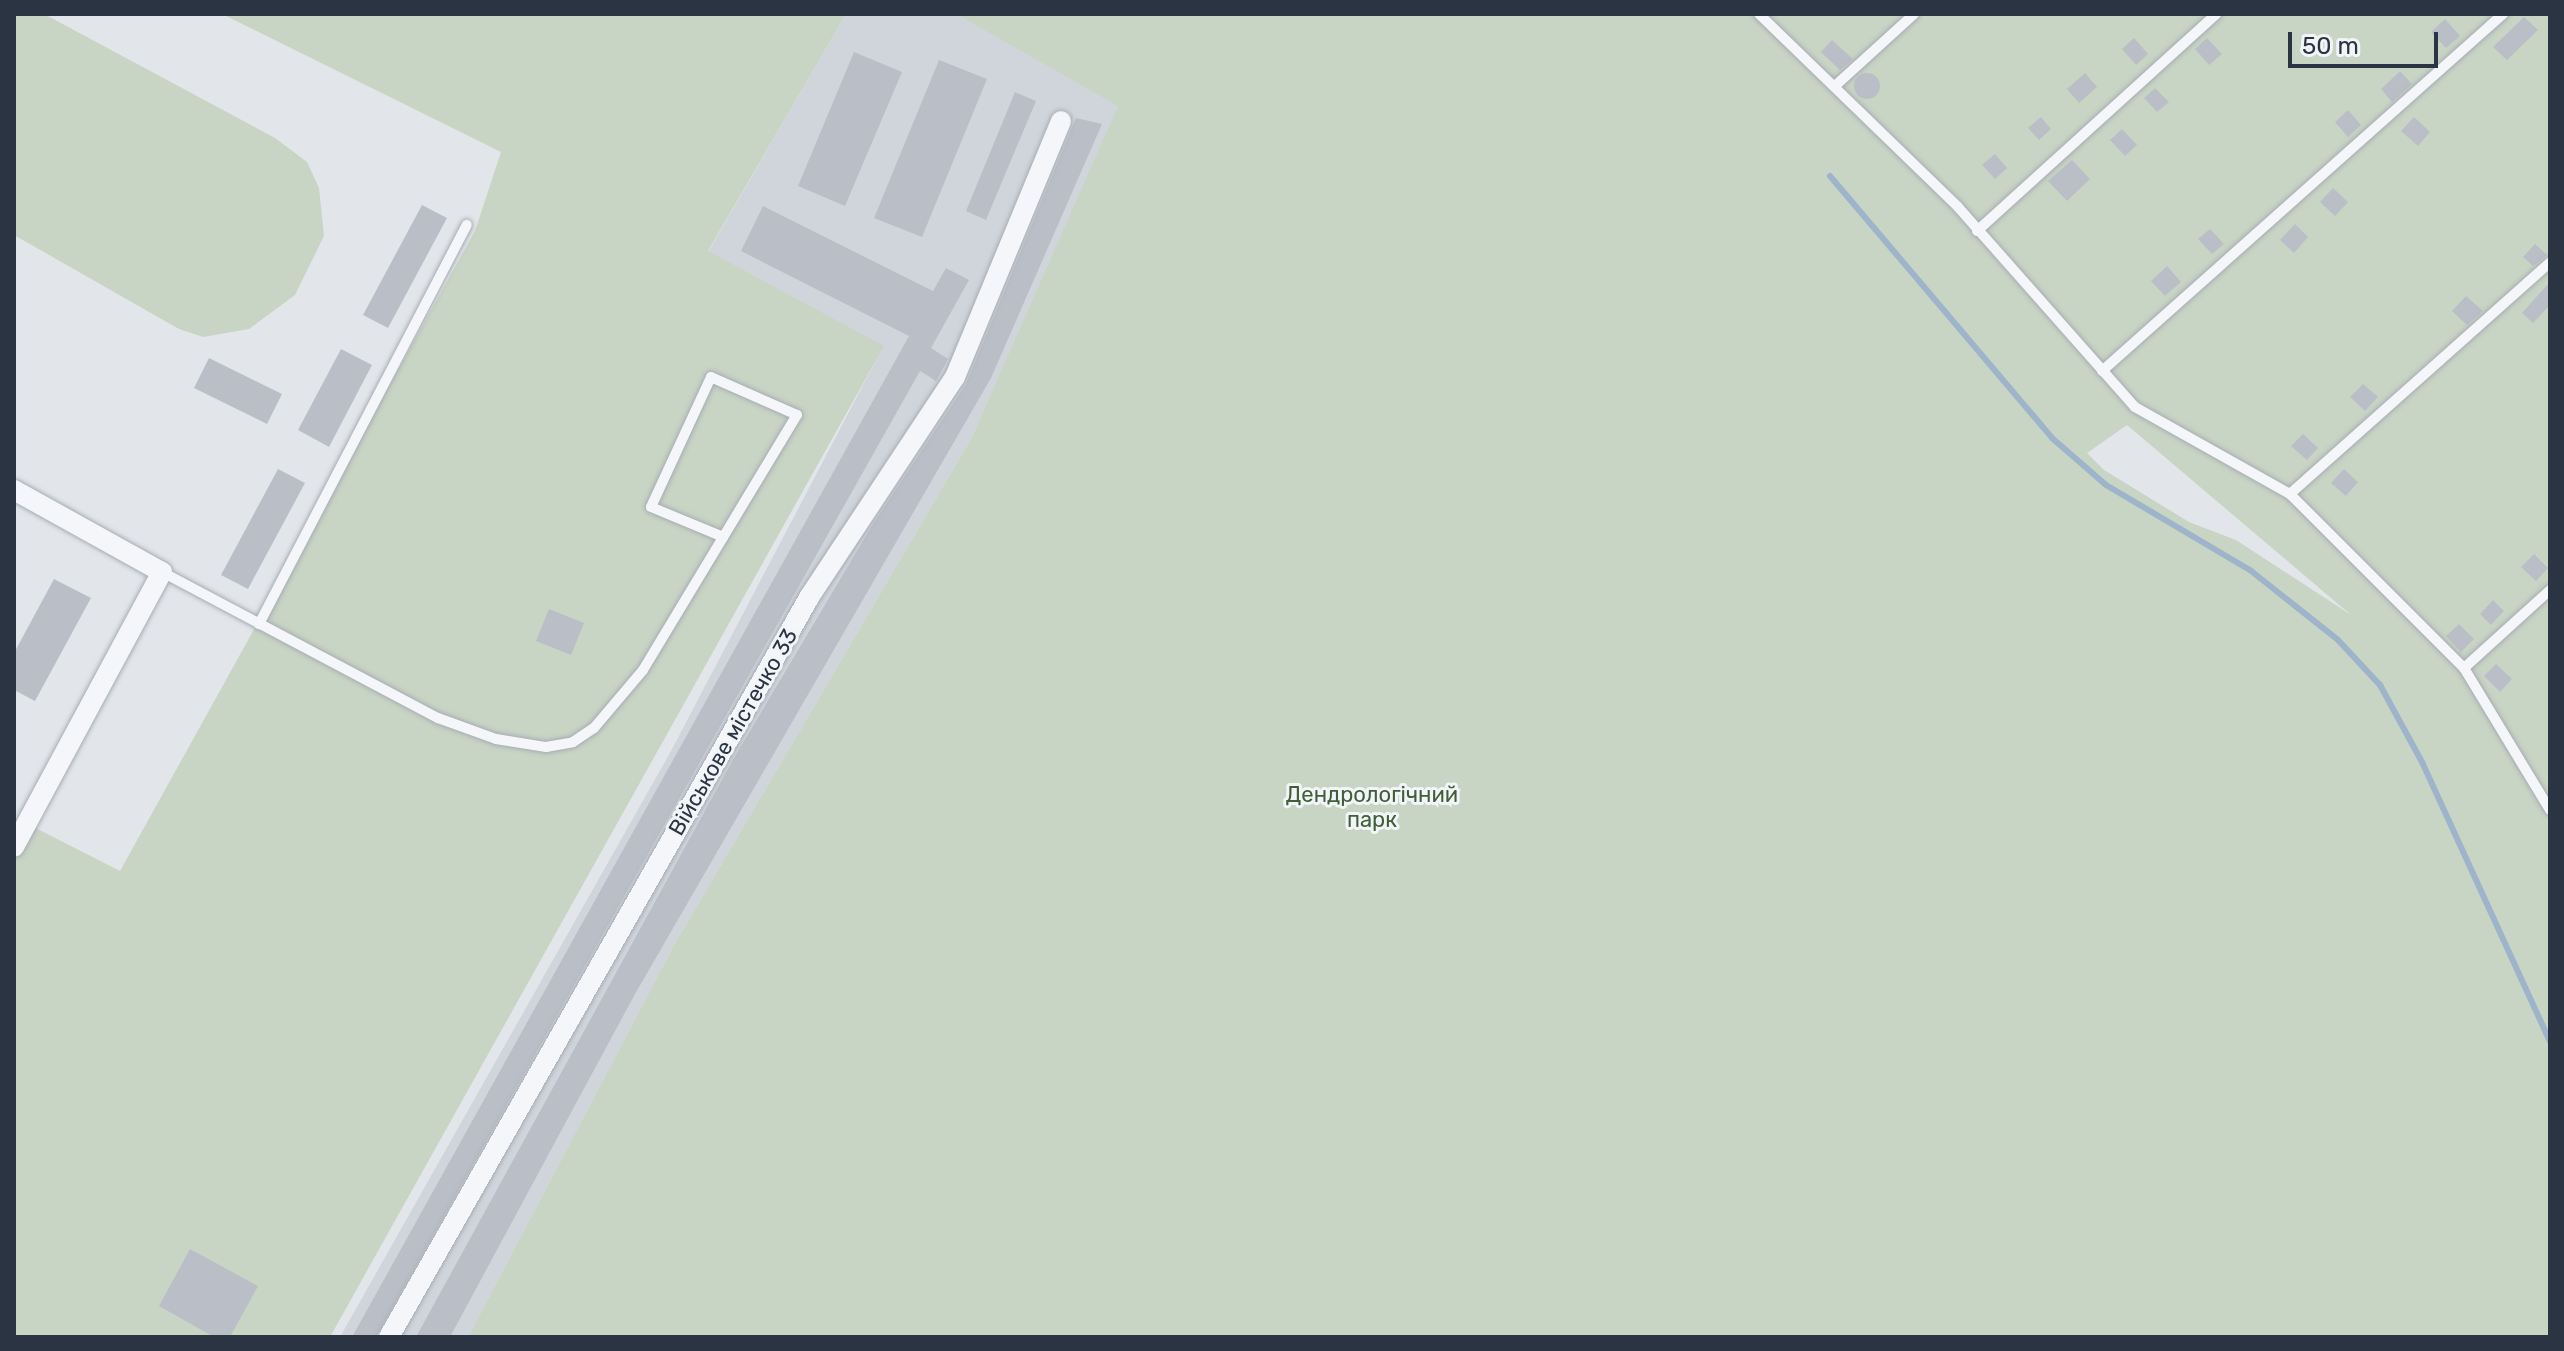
<!DOCTYPE html>
<html>
<head>
<meta charset="utf-8">
<style>
  body { margin:0 }
  #map { position:relative; width:2564px; height:1351px; overflow:hidden; background:#e2e6ea; font-family:Rubik,sans-serif }
  div>[style] { position:absolute }
  .built>* { inset:0; background:#d0d5dc }
  .green>* { inset:0; background:#c8d4c4 }
  .stream>* { height:6px; margin:-3px; padding:0 3px; transform-origin:3px; border-radius:3px; background:#9eb4ca }
  .building>* { inset:0; background:#babfc7 }
  .round { border-radius:50% }
  .roads { filter:drop-shadow(0 0 2px #a7adb4) drop-shadow(0 0 2px #a7adb4) }
  .service>* { height:10px; margin:-5px; padding:0 5px; transform-origin:5px; border-radius:5px; background:#f5f6f9 }
  .minor>* { height:20px; margin:-10px; padding:0 10px; transform-origin:10px; border-radius:10px; background:#f5f6f9 }
  span { translate:-50% -50%; white-space:nowrap; text-align:center; line-height:1.15; -webkit-text-stroke:6px #f2f5f8; paint-order:stroke }
  .street-label { font-size:22px; color:#2a3442 }
  .park-label { font-size:22px; color:#405e38 }
  .frame { position:absolute; inset:0; border:16px solid #2a3442; pointer-events:none }
  .scale { position:absolute; left:2288px; top:32px; width:150px; height:36px; box-sizing:border-box; border:4px solid #2a3442; border-top:0; padding-left:10px; font-size:24px; line-height:28px; white-space:nowrap; color:#2a3442; -webkit-text-stroke:6px #f2f5f8; paint-order:stroke }
</style>
</head>
<body>
<div id="map">
  <div class="built">
    <div style="clip-path:polygon(846px 14px,956px 14px,1119px 105px,971px 439px,673px 947px,468px 1337px,340px 1337px,671px 751px,883px 347px,708px 252px)"></div>
  </div>
  <div class="green">
    <div style="clip-path:polygon(14px 14px,44px 14px,275px 138px,307px 162px,319px 188px,324px 236px,295px 295px,249px 329px,203px 337px,179px 329px,14px 235px)"></div>
    <div style="clip-path:polygon(222px 14px,846px 14px,708px 251px,884px 346px,330px 1337px,14px 1337px,14px 817px,120px 871px,475px 231px,501px 152px)"></div>
    <div style="clip-path:polygon(evenodd,956px 14px,2550px 14px,2550px 1337px,468px 1337px,673px 947px,971px 439px,1118px 106px,956px 14px,2127px 425px,2351px 615px,2236px 540px,2189px 522px,2104px 470px,2087px 453px,2127px 425px)"></div>
  </div>
  <div class="stream">
    <div style="left:1830px;top:176px;width:343px;rotate:49.7deg"></div>
    <div style="left:2052px;top:438px;width:72px;rotate:41deg"></div>
    <div style="left:2106px;top:485px;width:167px;rotate:30.6deg"></div>
    <div style="left:2250px;top:570px;width:112px;rotate:38.5deg"></div>
    <div style="left:2338px;top:640px;width:62px;rotate:47deg"></div>
    <div style="left:2380px;top:685px;width:88px;rotate:61.4deg"></div>
    <div style="left:2422px;top:762px;width:307px;rotate:65.4deg"></div>
  </div>
  <div class="building">
    <div style="clip-path:polygon(2524px 17px,2538px 30px,2507px 60px,2493px 47px)"></div>
    <div style="clip-path:polygon(2445px 19px,2460px 36px,2446px 48px,2431px 32px)"></div>
    <div style="clip-path:polygon(2134px 38px,2148px 54px,2136px 65px,2122px 49px)"></div>
    <div style="clip-path:polygon(2207px 38px,2222px 54px,2209px 65px,2195px 49px)"></div>
    <div style="clip-path:polygon(1832px 40px,1853px 59px,1840px 70px,1821px 52px)"></div>
    <div style="clip-path:polygon(854px 52px,902px 72px,845px 206px,798px 186px)"></div>
    <div style="clip-path:polygon(939px 60px,987px 79px,922px 237px,874px 218px)"></div>
    <div style="clip-path:polygon(2400px 71px,2412px 84px,2392px 102px,2381px 89px)"></div>
    <div style="clip-path:polygon(2085px 73px,2097px 87px,2079px 103px,2067px 89px)"></div>
    <div class="round" style="left:1854px;top:73px;width:26px;height:26px"></div>
    <div style="clip-path:polygon(2155px 88px,2169px 102px,2157px 112px,2144px 98px)"></div>
    <div style="clip-path:polygon(1015px 92px,1036px 101px,986px 220px,966px 211px)"></div>
    <div style="clip-path:polygon(2348px 110px,2361px 125px,2348px 137px,2335px 122px)"></div>
    <div style="clip-path:polygon(2041px 117px,2051px 129px,2039px 140px,2028px 128px)"></div>
    <div style="clip-path:polygon(2414px 117px,2430px 132px,2418px 146px,2401px 131px)"></div>
    <div style="clip-path:polygon(1076px 118px,1102px 124px,991px 378px,635px 994px,450px 1337px,416px 1337px,734px 758px,873px 524px,966px 384px)"></div>
    <div style="clip-path:polygon(2122px 129px,2137px 145px,2125px 156px,2110px 140px)"></div>
    <div style="clip-path:polygon(1995px 154px,2007px 168px,1995px 179px,1982px 165px)"></div>
    <div style="clip-path:polygon(2072px 160px,2090px 179px,2067px 201px,2048px 181px)"></div>
    <div style="clip-path:polygon(2333px 188px,2348px 202px,2335px 216px,2320px 202px)"></div>
    <div style="clip-path:polygon(422px 205px,447px 218px,388px 328px,363px 315px)"></div>
    <div style="clip-path:polygon(763px 206px,933px 291px,946px 268px,969px 280px,931px 348px,948px 359px,936px 381px,920px 371px,376px 1337px,352px 1337px,909px 336px,741px 251px)"></div>
    <div style="clip-path:polygon(2295px 224px,2308px 237px,2294px 253px,2280px 240px)"></div>
    <div style="clip-path:polygon(2210px 229px,2224px 244px,2212px 254px,2198px 239px)"></div>
    <div style="clip-path:polygon(2535px 244px,2547px 255px,2533px 266px,2523px 257px)"></div>
    <div style="clip-path:polygon(2167px 266px,2181px 282px,2165px 296px,2151px 281px)"></div>
    <div style="clip-path:polygon(2550px 282px,2550px 305px,2533px 323px,2522px 313px)"></div>
    <div style="clip-path:polygon(2466px 296px,2483px 311px,2467px 325px,2452px 311px)"></div>
    <div style="clip-path:polygon(341px 349px,372px 365px,329px 447px,298px 430px)"></div>
    <div style="clip-path:polygon(209px 358px,282px 394px,267px 424px,194px 388px)"></div>
    <div style="clip-path:polygon(2363px 384px,2378px 397px,2365px 411px,2350px 397px)"></div>
    <div style="clip-path:polygon(2303px 434px,2318px 448px,2307px 460px,2291px 446px)"></div>
    <div style="clip-path:polygon(278px 469px,305px 483px,248px 589px,221px 575px)"></div>
    <div style="clip-path:polygon(2344px 469px,2358px 482px,2346px 496px,2331px 483px)"></div>
    <div style="clip-path:polygon(2534px 554px,2548px 568px,2536px 581px,2521px 567px)"></div>
    <div style="clip-path:polygon(54px 579px,91px 598px,35px 701px,14px 690px,14px 653px)"></div>
    <div style="clip-path:polygon(2493px 600px,2504px 611px,2491px 625px,2480px 614px)"></div>
    <div style="clip-path:polygon(549px 609px,584px 623px,571px 655px,536px 641px)"></div>
    <div style="clip-path:polygon(2459px 624px,2474px 639px,2461px 652px,2446px 636px)"></div>
    <div style="clip-path:polygon(2496px 664px,2512px 679px,2500px 692px,2484px 676px)"></div>
    <div style="clip-path:polygon(190px 1249px,258px 1286px,230px 1337px,214px 1337px,159px 1306px)"></div>
  </div>
  <div class="roads">
    <div class="service">
      <div style="left:1759px;top:14px;width:277px;rotate:44.1deg"></div>
      <div style="left:1958px;top:207px;width:267px;rotate:48.5deg"></div>
      <div style="left:2135px;top:407px;width:178px;rotate:29.3deg"></div>
      <div style="left:2290px;top:494px;width:246px;rotate:45deg"></div>
      <div style="left:2464px;top:668px;width:166px;rotate:58.8deg"></div>
      <div style="left:1836px;top:85px;width:105px;rotate:-42.3deg"></div>
      <div style="left:1977px;top:231px;width:323px;rotate:-42.2deg"></div>
      <div style="left:2102px;top:371px;width:537px;rotate:-41.68deg"></div>
      <div style="left:2290px;top:494px;width:348px;rotate:-41.7deg"></div>
      <div style="left:162px;top:572px;width:312px;rotate:27.9deg"></div>
      <div style="left:438px;top:718px;width:62px;rotate:19.9deg"></div>
      <div style="left:496px;top:739px;width:51px;rotate:9.1deg"></div>
      <div style="left:546px;top:747px;width:27px;rotate:-10deg"></div>
      <div style="left:573px;top:742px;width:25px;rotate:-34deg"></div>
      <div style="left:594px;top:728px;width:76px;rotate:-49.8deg"></div>
      <div style="left:643px;top:670px;width:298px;rotate:-58.9deg"></div>
      <div style="left:797px;top:415px;width:94px;rotate:-156.2deg"></div>
      <div style="left:711px;top:377px;width:143px;rotate:114.8deg"></div>
      <div style="left:651px;top:507px;width:78px;rotate:22.6deg"></div>
      <div style="left:259px;top:624px;width:450px;rotate:-62.5deg"></div>
      <div style="left:2464px;top:668px;width:116px;rotate:-42.2deg"></div>
    </div>
    <div class="minor">
      <div style="left:14px;top:490px;width:169px;rotate:29deg"></div>
      <div style="left:162px;top:572px;width:312px;rotate:118.3deg"></div>
      <div style="left:389px;top:1337px;width:852px;rotate:-60.4deg"></div>
      <div style="left:810px;top:596px;width:263px;rotate:-56.5deg"></div>
      <div style="left:955px;top:377px;width:277px;rotate:-67.5deg"></div>
    </div>
  </div>
  <div class="street-label">
    <span style="left:733px;top:732px;rotate:-60deg">Військове містечко 33</span>
  </div>
  <div class="park-label">
    <span style="left:1372px;top:807px">Дендрологічний<br>парк</span>
  </div>
  <div class="frame"></div>
  <div class="scale">50 m</div>
</div>
</body>
</html>
